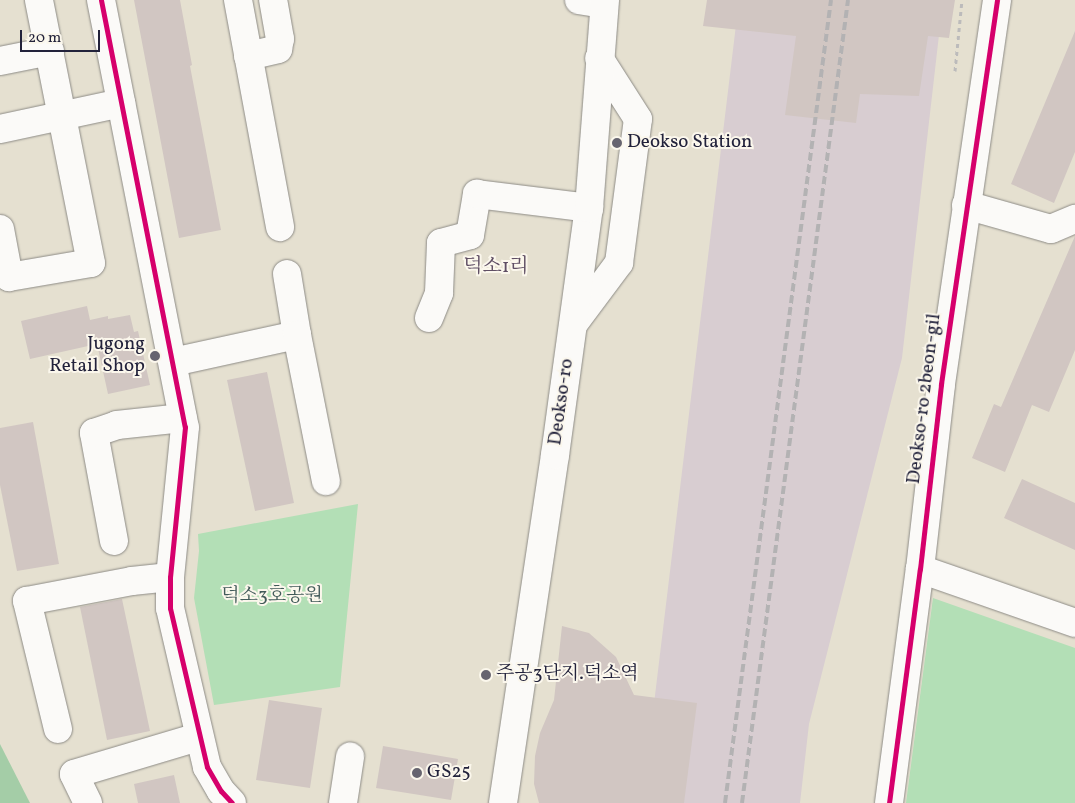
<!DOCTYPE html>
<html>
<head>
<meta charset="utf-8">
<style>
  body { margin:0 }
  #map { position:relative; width:1075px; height:803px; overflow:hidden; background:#e5e0d0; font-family:Vollkorn,"Noto Serif KR",serif }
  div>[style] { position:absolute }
  .industrial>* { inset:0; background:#d8cdd1 }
  .green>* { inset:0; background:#b3dfb6 }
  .forest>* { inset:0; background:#a4cda7 }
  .building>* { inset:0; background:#d1c6c2 }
  .path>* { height:3px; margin-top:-1.5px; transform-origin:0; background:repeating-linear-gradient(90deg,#bcbbbb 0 4px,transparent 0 8px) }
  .roads { filter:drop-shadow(0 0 1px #8d8b86) drop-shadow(0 0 1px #8d8b86) }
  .minor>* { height:28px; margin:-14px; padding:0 14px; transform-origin:14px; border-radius:14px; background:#fbfaf8 }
  .rail>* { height:4px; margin-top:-2px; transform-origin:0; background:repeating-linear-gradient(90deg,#b3b2b3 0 8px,transparent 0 12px) }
  .cycleway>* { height:5px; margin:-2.5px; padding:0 2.5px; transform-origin:2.5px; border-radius:2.5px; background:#d6006c }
  .dots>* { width:14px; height:14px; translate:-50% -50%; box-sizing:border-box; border:2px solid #fbf7ec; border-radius:50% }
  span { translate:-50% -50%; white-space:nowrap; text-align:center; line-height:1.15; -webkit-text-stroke:4px #fbf7ec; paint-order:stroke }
  .poi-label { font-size:19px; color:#22223b }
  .left { translate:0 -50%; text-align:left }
  .right { translate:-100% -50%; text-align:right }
  .street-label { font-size:19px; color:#22223b }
  .park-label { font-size:19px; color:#415a59 }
  .neighbourhood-label { font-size:20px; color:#5f4e64 }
  .scale { position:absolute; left:20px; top:30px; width:80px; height:22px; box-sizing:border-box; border:2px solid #22223b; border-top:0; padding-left:6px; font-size:15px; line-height:18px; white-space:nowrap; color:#22223b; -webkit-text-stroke:4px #fbf7ec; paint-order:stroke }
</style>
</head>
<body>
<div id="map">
  <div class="industrial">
    <div style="clip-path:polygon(739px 0,943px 0,902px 358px,809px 724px,800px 803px,642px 803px)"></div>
  </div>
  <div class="green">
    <div style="clip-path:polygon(358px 504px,340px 687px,214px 705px,194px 598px,199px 551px,198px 534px)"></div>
    <div style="clip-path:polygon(933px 598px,1075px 648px,1075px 803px,906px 803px)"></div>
  </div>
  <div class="forest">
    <div style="clip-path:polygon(0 744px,30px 803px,0 803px)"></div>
  </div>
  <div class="building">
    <div style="clip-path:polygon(134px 0,180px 0,192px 65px,190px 66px,221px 230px,179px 238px)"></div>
    <div style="clip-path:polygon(707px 0,955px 0,949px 38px,928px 36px,919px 96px,860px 94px,856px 123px,785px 115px,796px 36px,703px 26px)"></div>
    <div style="clip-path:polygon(1075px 31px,1075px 152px,1054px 203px,1011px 184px)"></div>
    <div style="clip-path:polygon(1075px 236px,1075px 350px,1049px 412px,1032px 405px,1005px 472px,972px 458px,994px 404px,1001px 407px)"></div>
    <div style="clip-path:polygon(87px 306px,90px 320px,108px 316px,108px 319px,130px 315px,134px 332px,138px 331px,150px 385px,108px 394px,97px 344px,30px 359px,21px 321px)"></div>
    <div style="clip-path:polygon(267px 372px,294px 503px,255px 511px,227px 380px)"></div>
    <div style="clip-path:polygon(33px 422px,59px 564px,17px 571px,0 485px,0 428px)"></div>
    <div style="clip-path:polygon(1022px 479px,1075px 503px,1075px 550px,1004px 518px)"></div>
    <div style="clip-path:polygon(122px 599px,150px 731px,107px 740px,80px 607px)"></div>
    <div style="clip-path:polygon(562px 626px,589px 633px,616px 657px,634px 695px,697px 703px,684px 803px,539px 803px,534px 784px,535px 756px,540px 733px,554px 700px)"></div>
    <div style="clip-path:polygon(269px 700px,322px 708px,310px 788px,256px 780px)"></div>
    <div style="clip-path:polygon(383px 746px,458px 759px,451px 800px,376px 788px)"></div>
    <div style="clip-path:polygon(174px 775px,180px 803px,138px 803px,134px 784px)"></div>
  </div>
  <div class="path">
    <div style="left:955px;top:71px;width:71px;rotate:-84.4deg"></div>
  </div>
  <div class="roads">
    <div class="minor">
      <div style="left:101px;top:0;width:435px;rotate:78.9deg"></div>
      <div style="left:185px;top:427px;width:151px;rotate:95.7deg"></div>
      <div style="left:170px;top:577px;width:31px;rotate:90deg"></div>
      <div style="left:170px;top:608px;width:163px;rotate:76.9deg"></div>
      <div style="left:207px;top:767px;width:28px;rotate:60deg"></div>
      <div style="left:221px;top:791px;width:16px;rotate:47deg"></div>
      <div style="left:238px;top:0;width:231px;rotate:79.5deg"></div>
      <div style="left:579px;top:0;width:25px;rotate:9deg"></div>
      <div style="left:248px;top:56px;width:31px;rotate:-13deg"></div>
      <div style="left:278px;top:49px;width:10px;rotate:-79deg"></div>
      <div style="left:280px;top:39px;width:40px;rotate:-100deg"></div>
      <div style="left:0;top:61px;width:51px;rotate:-11.3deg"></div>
      <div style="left:0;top:129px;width:124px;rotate:-12.1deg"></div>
      <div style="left:966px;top:205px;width:88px;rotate:15.8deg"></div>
      <div style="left:1051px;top:229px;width:26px;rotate:-23deg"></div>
      <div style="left:0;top:229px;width:49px;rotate:79.4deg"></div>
      <div style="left:9px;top:277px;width:83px;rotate:-9.7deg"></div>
      <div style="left:91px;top:263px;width:268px;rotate:-101.2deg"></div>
      <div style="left:287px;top:274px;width:62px;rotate:80.7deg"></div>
      <div style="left:429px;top:318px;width:27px;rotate:-68deg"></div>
      <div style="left:439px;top:293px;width:50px;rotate:-87.7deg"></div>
      <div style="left:441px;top:243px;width:30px;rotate:-15deg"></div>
      <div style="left:470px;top:235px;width:42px;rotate:-80.3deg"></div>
      <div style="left:477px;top:194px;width:113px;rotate:7.1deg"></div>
      <div style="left:575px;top:322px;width:74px;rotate:-53.3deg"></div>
      <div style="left:619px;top:263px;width:145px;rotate:-82.5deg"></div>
      <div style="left:638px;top:119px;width:72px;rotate:-122.6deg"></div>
      <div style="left:173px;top:362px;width:127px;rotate:-12.3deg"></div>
      <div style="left:297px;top:335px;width:149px;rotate:78.8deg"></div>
      <div style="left:114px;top:541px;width:110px;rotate:-100.5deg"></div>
      <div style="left:94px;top:433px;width:24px;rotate:-19deg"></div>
      <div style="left:117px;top:425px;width:66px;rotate:-6.1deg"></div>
      <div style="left:920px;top:569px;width:164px;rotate:19.2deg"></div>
      <div style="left:58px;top:729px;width:132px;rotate:-103.6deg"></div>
      <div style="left:27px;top:601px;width:107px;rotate:-10.8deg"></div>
      <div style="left:132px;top:581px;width:38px;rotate:-6deg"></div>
      <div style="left:88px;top:803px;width:32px;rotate:-116deg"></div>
      <div style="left:74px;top:774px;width:129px;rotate:-16.6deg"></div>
      <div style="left:343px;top:803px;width:47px;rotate:-81.3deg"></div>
      <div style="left:503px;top:803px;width:352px;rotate:-81.5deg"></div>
      <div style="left:555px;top:455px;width:249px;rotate:-82.2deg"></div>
      <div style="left:589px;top:208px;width:209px;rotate:-85.6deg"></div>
      <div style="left:889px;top:803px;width:236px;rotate:-82.5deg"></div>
      <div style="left:920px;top:569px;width:186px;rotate:-83.5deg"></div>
      <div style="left:941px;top:384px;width:388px;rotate:-81.7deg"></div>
    </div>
  </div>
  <div class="rail">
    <div style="left:725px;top:803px;width:810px;rotate:-82.48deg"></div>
    <div style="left:742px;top:803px;width:810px;rotate:-82.48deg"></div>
  </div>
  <div class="cycleway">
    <div style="left:101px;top:0;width:435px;rotate:78.9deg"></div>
    <div style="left:185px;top:427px;width:151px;rotate:95.7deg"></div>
    <div style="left:170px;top:577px;width:31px;rotate:90deg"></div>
    <div style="left:170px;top:608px;width:163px;rotate:76.9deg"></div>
    <div style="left:207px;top:767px;width:28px;rotate:60deg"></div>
    <div style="left:221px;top:791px;width:16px;rotate:47deg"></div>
    <div style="left:889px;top:803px;width:236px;rotate:-82.5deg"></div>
    <div style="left:920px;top:569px;width:186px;rotate:-83.5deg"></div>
    <div style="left:941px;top:384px;width:388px;rotate:-81.7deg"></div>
  </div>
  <div class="dots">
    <div style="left:617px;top:143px;background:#66646f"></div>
    <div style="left:155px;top:356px;background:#66646f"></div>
    <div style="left:486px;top:675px;background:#66646f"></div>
    <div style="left:417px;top:773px;background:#66646f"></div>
  </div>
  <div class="poi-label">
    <span class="left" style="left:627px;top:143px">Deokso Station</span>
    <span class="right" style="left:145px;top:356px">Jugong<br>Retail Shop</span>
    <span class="left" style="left:496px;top:675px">주공3단지.덕소역</span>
    <span class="left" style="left:427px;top:773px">GS25</span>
  </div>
  <div class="street-label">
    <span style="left:925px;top:399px;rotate:-83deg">Deokso-ro 2beon-gil</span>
    <span style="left:562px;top:402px;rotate:-82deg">Deokso-ro</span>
  </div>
  <div class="park-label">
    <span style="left:272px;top:597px">덕소3호공원</span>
  </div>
  <div class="neighbourhood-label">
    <span style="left:496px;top:267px">덕소1리</span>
  </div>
  <div class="scale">20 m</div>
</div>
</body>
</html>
